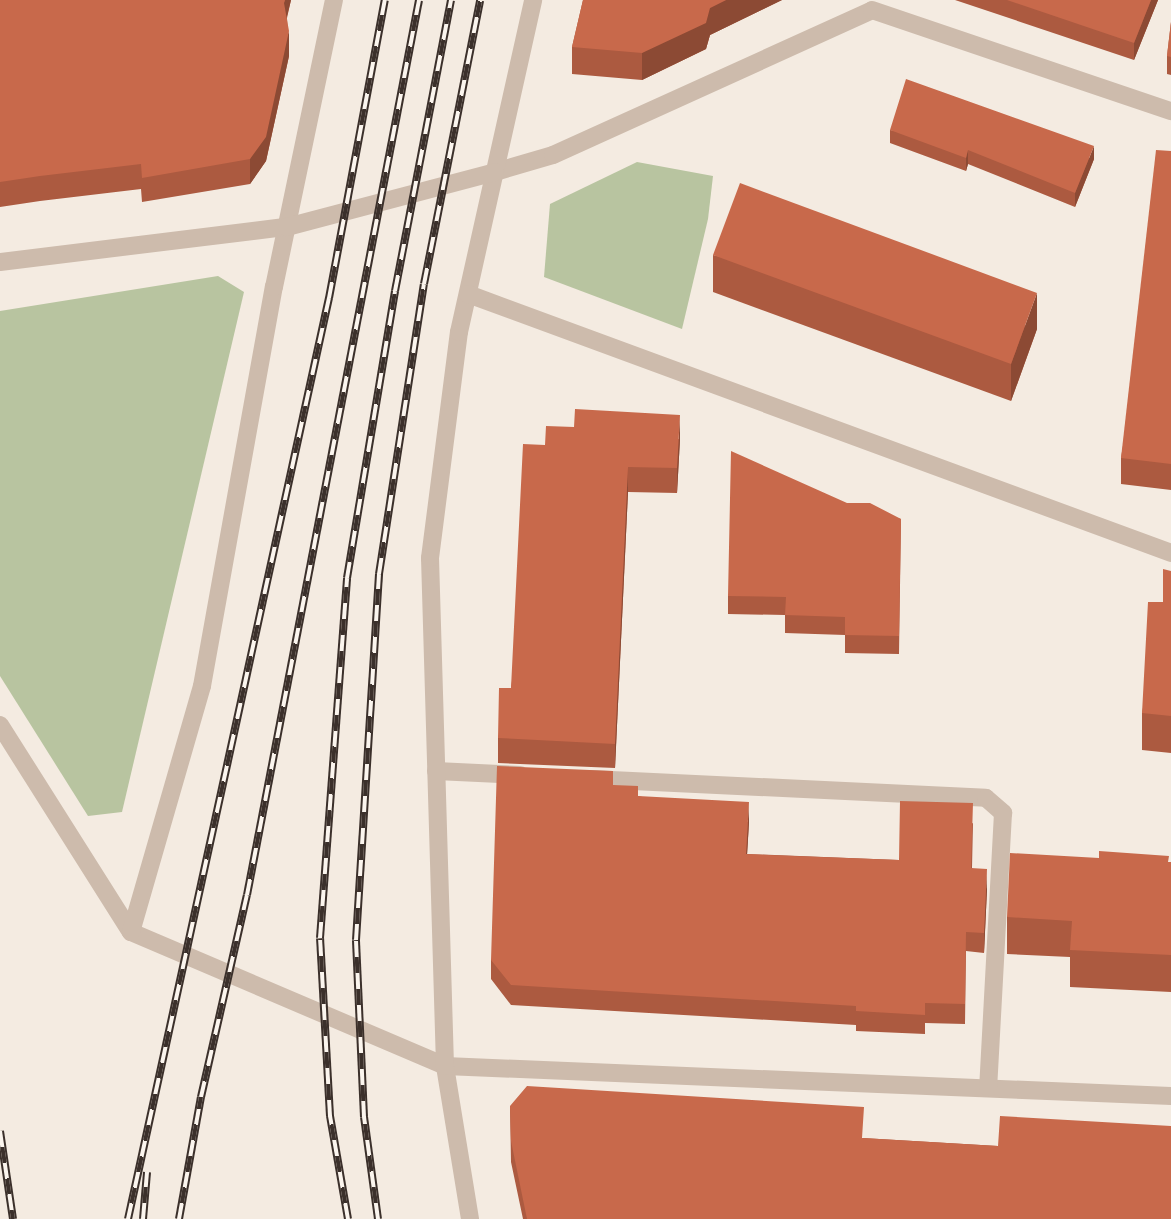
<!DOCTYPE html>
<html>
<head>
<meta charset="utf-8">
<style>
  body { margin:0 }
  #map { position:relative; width:1171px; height:1219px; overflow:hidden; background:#f4ebe1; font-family:Ubuntu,sans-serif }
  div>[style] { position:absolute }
  .green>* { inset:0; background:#b8c4a0 }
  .minor>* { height:18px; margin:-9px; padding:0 9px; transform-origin:9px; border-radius:9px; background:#cdbbac }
  .tertiary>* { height:18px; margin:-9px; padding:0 9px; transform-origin:9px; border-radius:9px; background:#cdbbac }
  .rail>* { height:8px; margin-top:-4px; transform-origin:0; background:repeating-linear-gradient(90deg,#fbf5ee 0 16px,#3b302b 0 32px); box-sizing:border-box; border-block:2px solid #3b302b }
  .wall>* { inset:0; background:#ac5a40 }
  .shaded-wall>* { inset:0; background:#8c4a34 }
  .building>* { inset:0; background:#c8694b }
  span { translate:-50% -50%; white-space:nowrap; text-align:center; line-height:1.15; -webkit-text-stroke:7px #fbf5ee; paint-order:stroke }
</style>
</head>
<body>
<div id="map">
  <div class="green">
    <div style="clip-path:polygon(637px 162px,713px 176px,708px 219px,682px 329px,544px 277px,550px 204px)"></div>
    <div style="clip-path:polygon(218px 276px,244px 292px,122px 812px,88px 816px,0 676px,0 311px)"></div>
  </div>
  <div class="minor">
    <div style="left:495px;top:172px;width:60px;rotate:-16.3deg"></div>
    <div style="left:553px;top:155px;width:350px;rotate:-24.4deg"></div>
    <div style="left:872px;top:10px;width:316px;rotate:18.7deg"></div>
    <div style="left:0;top:725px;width:245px;rotate:57.7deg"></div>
    <div style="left:131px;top:932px;width:341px;rotate:23.1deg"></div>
    <div style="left:445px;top:1066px;width:727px;rotate:2.37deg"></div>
    <div style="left:436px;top:771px;width:84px;rotate:2.7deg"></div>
    <div style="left:590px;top:779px;width:396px;rotate:2.7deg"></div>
    <div style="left:986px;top:798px;width:23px;rotate:41deg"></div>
    <div style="left:1003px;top:813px;width:275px;rotate:93.1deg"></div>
    <div style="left:131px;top:932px;width:256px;rotate:-73.9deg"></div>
    <div style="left:202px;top:686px;width:405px;rotate:-79.8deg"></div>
    <div style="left:274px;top:287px;width:293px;rotate:-78.2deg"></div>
    <div style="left:470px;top:1219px;width:155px;rotate:-99.3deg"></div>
    <div style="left:445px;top:1066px;width:508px;rotate:-91.69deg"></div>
    <div style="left:430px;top:558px;width:228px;rotate:-82.7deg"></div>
    <div style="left:459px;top:332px;width:340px;rotate:-77.4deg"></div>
  </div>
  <div class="tertiary">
    <div style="left:0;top:262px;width:289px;rotate:-7deg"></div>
    <div style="left:287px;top:227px;width:215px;rotate:-14.8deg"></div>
    <div style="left:468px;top:294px;width:749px;rotate:20.22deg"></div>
  </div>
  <div class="rail">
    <div style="left:0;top:1131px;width:89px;rotate:81.6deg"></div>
    <div style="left:128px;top:1219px;width:943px;rotate:-77.69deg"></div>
    <div style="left:329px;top:298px;width:303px;rotate:-79.4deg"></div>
    <div style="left:143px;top:1219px;width:47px;rotate:-85.1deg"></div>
    <div style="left:179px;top:1219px;width:124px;rotate:-79.8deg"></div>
    <div style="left:201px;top:1097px;width:207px;rotate:-77.2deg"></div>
    <div style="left:247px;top:895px;width:911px;rotate:-79.12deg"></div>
    <div style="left:348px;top:1219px;width:105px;rotate:-99.9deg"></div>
    <div style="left:330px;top:1116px;width:178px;rotate:-93.2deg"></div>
    <div style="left:320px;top:938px;width:361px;rotate:-85.7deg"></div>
    <div style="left:347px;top:578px;width:291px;rotate:-80.5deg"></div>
    <div style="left:395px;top:291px;width:296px;rotate:-79.1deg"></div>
    <div style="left:378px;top:1219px;width:103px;rotate:-97.8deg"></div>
    <div style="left:364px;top:1117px;width:177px;rotate:-92.6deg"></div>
    <div style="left:356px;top:940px;width:367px;rotate:-86.4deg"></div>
    <div style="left:379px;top:574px;width:293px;rotate:-81.2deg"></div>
    <div style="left:424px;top:284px;width:289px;rotate:-78.8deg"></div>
  </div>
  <div class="wall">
    <div style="clip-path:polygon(0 0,291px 0,287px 18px,289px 56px,266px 161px,250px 184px,142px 202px,141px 189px,40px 201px,0 207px)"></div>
    <div style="clip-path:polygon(583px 0,782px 0,710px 35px,706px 49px,642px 80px,572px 74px,572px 47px)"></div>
    <div style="clip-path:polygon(955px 0,1158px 0,1134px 60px)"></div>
    <div style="clip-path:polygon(1171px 22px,1171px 75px,1167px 74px,1167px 56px)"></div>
    <div style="clip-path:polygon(890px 130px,1094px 159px,1075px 207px,968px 164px,966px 171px,890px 143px)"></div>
    <div style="clip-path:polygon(1171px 151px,1171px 490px,1121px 484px,1121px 458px)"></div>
    <div style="clip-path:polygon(713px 255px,1037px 329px,1011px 401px,713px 292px)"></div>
    <div style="clip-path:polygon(680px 439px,677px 493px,628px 492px,615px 768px,498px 763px,498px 738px,511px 688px,545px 445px)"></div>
    <div style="clip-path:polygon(847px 503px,901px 519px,899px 654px,845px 653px,845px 635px,785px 633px,785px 615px,728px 614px,728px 596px)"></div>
    <div style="clip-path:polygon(1171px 571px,1171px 753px,1142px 750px,1142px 713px,1163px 602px)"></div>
    <div style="clip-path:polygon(613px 785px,638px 796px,749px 822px,747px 854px,899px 860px,973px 823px,972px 868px,987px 889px,984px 953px,966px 951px,965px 1024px,925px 1023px,925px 1034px,856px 1031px,856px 1025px,511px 1005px,491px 979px,491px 960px)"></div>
    <div style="clip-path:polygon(1169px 862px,1171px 862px,1171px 992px,1070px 987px,1070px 957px,1007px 954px,1007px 917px)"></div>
    <div style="clip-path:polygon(510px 1106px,863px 1138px,998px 1146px,1171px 1219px,523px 1219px,511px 1162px)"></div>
  </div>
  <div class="shaded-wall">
    <div style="clip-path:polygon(285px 0,291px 0,284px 28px,284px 3px)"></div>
    <div style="clip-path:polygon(726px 0,782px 0,710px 35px,706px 49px,642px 80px,642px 53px,710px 8px)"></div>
    <div style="clip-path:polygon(1151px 0,1158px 0,1134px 60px,1134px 43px)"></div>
    <div style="clip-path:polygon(289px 31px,289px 56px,266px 161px,250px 184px,250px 159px)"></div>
    <div style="clip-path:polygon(1094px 146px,1094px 159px,1075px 207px,1075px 193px)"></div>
    <div style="clip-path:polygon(968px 150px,968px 164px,966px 171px,966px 158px)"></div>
    <div style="clip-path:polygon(1037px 293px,1037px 329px,1011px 401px,1011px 364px)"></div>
    <div style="clip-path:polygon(680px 415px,680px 439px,677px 493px,677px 468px)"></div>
    <div style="clip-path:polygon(628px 467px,628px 492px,615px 768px,615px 744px)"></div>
    <div style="clip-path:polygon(749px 802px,749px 822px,746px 874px,746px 854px)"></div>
    <div style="clip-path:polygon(987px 869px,987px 889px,984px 953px,984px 933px)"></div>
  </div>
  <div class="building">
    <div style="clip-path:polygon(0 0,285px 0,284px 3px,289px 31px,266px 137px,250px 159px,142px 178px,141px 164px,40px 176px,0 182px)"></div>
    <div style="clip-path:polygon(583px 0,726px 0,710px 8px,706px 23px,642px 53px,572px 47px)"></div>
    <div style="clip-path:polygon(1007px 0,1151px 0,1134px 43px)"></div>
    <div style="clip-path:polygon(1171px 22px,1171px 57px,1167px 56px)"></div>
    <div style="clip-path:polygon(906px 79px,1094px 146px,1075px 193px,968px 150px,966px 158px,890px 130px)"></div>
    <div style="clip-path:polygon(1156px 150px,1171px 151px,1171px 464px,1121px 458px)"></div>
    <div style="clip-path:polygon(740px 183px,1037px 293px,1011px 364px,713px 255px)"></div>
    <div style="clip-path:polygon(575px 409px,680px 415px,677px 468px,628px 467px,615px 744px,498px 738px,499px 688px,511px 688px,523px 444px,545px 445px,546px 426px,574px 427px)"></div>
    <div style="clip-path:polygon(731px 451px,847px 503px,870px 503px,901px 519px,899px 636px,845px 635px,845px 617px,785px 615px,786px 597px,728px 596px)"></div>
    <div style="clip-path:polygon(1163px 569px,1171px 571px,1171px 716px,1142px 713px,1148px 602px,1163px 602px)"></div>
    <div style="clip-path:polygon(497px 766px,613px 771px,613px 785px,638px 786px,638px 796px,749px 802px,746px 854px,899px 860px,900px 801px,973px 803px,971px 868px,987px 869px,984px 933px,966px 932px,965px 1004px,925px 1003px,925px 1015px,856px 1011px,856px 1006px,511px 985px,491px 960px)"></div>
    <div style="clip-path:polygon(1099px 851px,1169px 856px,1168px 862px,1171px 862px,1171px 955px,1070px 950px,1072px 921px,1007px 917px,1010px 853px,1099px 858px)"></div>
    <div style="clip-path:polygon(527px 1086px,864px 1107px,862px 1138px,998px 1146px,1000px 1116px,1171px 1126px,1171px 1219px,527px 1219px,511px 1141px,510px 1106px)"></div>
  </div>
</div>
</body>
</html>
